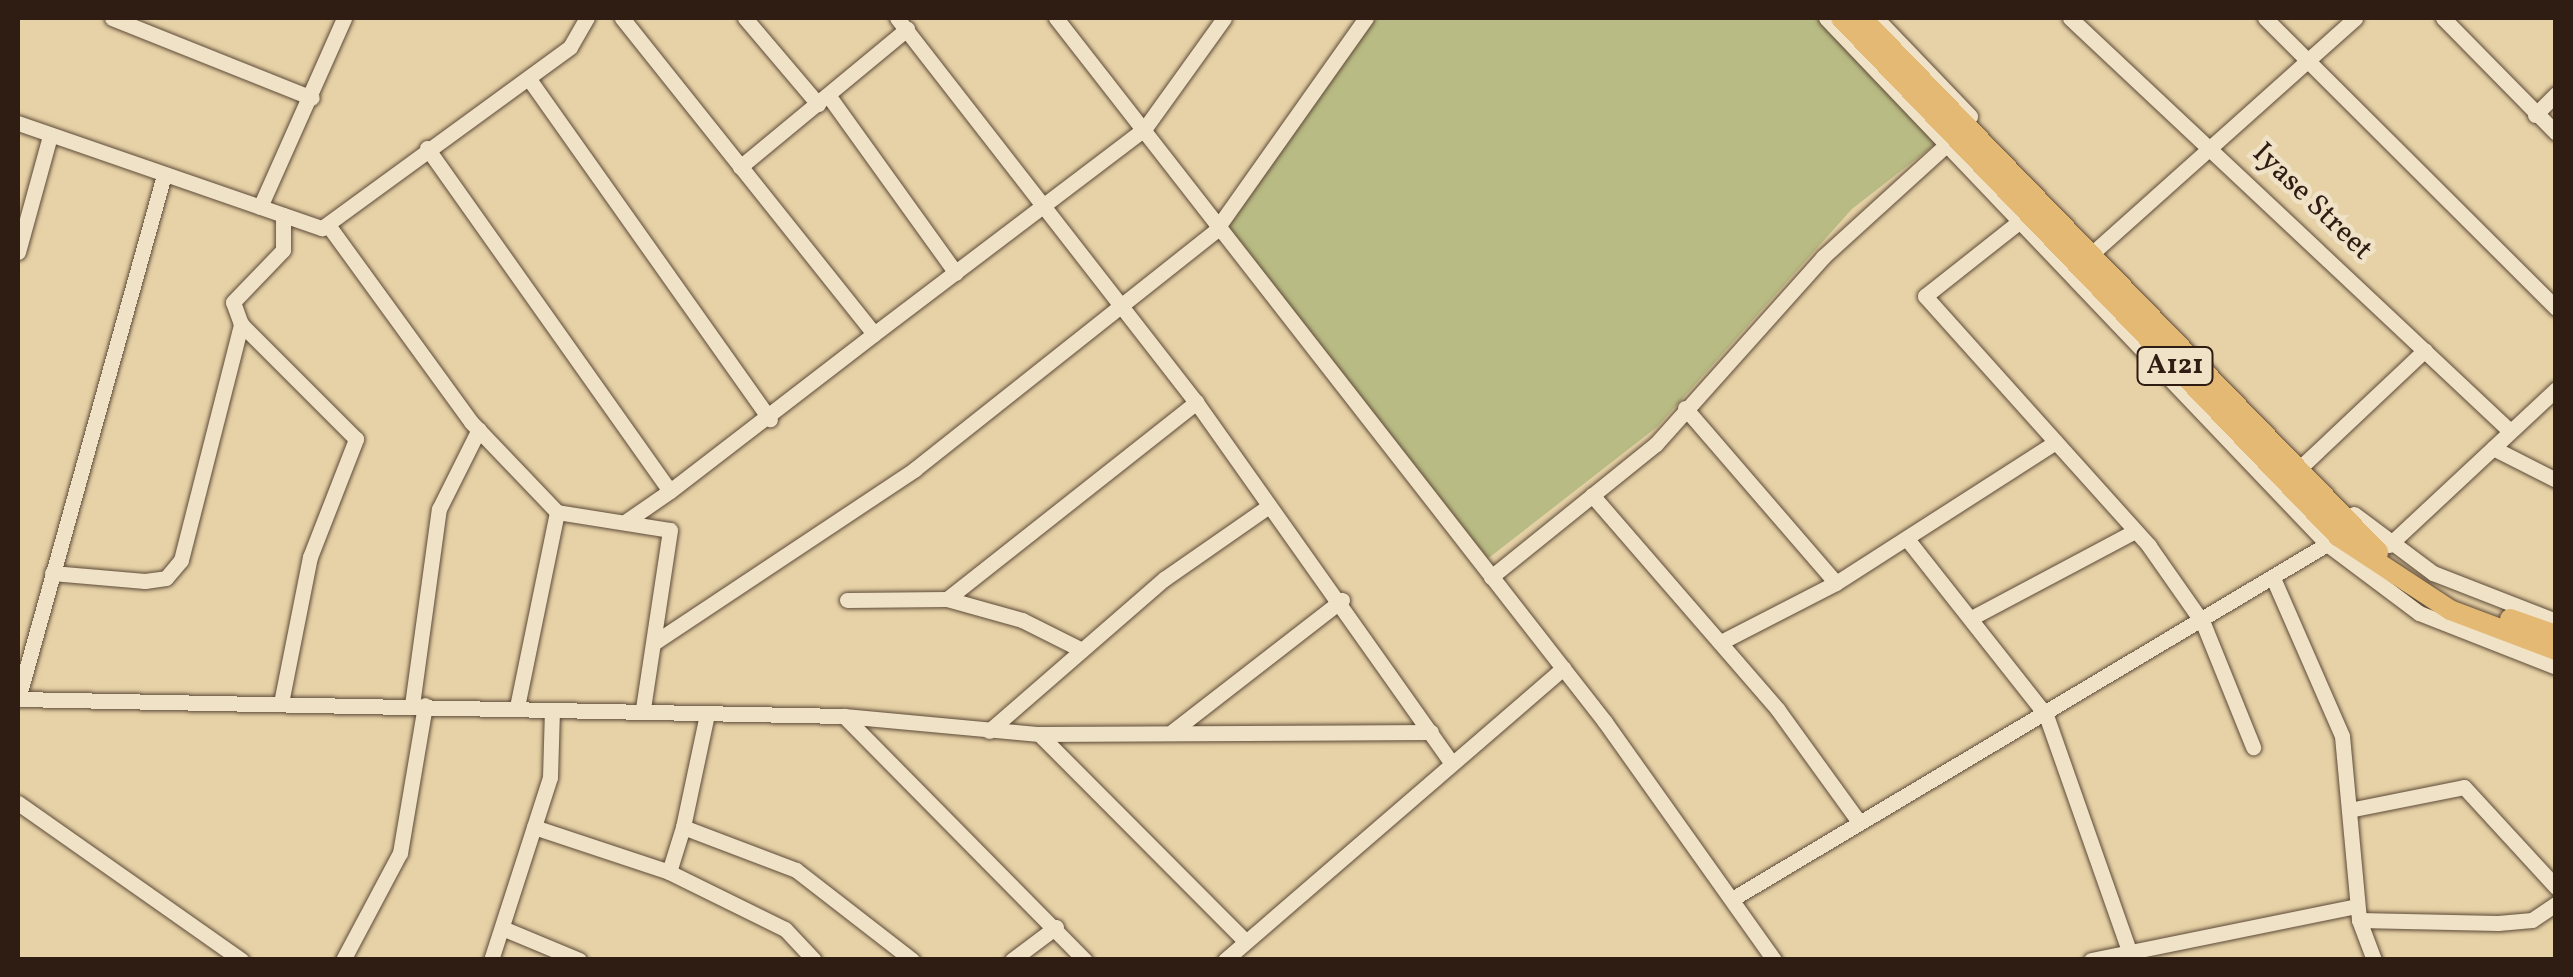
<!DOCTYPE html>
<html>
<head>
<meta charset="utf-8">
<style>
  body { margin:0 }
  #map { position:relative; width:2573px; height:977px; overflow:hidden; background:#e7d2a7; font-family:Vollkorn,serif }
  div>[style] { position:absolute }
  .green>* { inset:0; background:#b9bb84 }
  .roads { filter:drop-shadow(0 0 2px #5d4a38) drop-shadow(0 0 2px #5d4a38) }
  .minor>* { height:15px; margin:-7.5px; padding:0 7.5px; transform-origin:7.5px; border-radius:7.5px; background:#efe2c6 }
  .highway>* { height:20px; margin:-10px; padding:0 10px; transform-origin:10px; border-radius:10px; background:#e4b974 }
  span { translate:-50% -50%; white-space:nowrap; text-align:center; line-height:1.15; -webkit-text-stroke:9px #efe2c6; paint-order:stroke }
  .shield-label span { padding:2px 8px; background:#efe2c6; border:2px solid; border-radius:8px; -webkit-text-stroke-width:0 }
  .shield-label { font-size:28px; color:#2f1c13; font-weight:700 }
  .street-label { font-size:30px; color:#2f1c13 }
  .frame { position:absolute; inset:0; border:20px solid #2f1c13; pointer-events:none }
</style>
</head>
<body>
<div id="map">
  <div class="green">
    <div style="clip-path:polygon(1376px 18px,1837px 18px,1947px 135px,1852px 209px,1657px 427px,1486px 560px,1225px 226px)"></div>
  </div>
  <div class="roads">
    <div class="minor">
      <div style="left:112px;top:18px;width:215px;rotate:21.8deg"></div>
      <div style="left:622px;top:18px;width:404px;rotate:51.4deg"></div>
      <div style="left:874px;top:334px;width:257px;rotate:142.4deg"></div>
      <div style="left:745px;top:18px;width:113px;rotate:49.7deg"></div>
      <div style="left:897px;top:18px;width:487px;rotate:52.1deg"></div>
      <div style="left:1196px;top:402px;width:436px;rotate:54.7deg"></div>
      <div style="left:1056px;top:18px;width:893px;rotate:52.05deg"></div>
      <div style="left:1605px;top:722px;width:292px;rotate:54.6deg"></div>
      <div style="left:1826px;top:18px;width:726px;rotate:46.39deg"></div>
      <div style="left:2327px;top:544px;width:115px;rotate:36.9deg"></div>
      <div style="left:2419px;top:613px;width:147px;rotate:21.5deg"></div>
      <div style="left:1876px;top:18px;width:136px;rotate:46.2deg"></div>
      <div style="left:2070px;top:18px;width:603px;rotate:43.19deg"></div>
      <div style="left:2265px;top:18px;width:411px;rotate:44.9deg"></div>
      <div style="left:2443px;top:18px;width:161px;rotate:45.5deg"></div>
      <div style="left:529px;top:79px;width:417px;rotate:54.7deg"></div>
      <div style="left:828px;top:95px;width:219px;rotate:54.3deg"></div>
      <div style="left:2535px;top:115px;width:30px;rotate:-45deg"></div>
      <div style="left:18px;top:123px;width:322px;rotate:19.1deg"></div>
      <div style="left:322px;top:228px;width:307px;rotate:-36.1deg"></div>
      <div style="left:570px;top:47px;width:34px;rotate:-60deg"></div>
      <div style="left:427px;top:148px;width:420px;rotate:54.7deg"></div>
      <div style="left:670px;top:491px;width:55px;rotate:145.4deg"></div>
      <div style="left:740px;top:167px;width:217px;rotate:-39.6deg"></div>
      <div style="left:260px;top:207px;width:207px;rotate:-66deg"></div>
      <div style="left:2020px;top:221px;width:121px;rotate:141.7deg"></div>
      <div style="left:1925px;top:296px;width:336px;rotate:48.1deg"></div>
      <div style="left:2149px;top:546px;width:94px;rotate:55deg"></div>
      <div style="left:2203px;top:623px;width:134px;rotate:68deg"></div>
      <div style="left:328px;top:225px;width:243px;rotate:54deg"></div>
      <div style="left:471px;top:422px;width:124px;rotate:46.3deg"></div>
      <div style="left:557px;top:512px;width:199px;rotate:101.6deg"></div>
      <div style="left:2098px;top:248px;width:345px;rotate:-41.8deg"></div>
      <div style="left:18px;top:252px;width:120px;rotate:-74.6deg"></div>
      <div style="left:874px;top:334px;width:340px;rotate:-37.2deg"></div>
      <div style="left:1145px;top:128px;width:135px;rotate:-54.3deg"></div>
      <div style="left:1685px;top:408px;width:231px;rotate:49.2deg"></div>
      <div style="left:2493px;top:448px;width:71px;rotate:26.9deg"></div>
      <div style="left:2304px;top:464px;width:166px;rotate:-43.3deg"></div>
      <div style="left:1592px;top:495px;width:284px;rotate:49.1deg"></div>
      <div style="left:1778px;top:710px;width:138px;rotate:54.1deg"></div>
      <div style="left:557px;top:512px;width:114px;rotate:9.1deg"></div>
      <div style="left:670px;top:530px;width:181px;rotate:98.6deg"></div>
      <div style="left:2354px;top:514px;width:99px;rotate:36.8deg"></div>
      <div style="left:2433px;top:573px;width:132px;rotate:21.3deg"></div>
      <div style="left:1907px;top:539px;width:224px;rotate:51.7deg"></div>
      <div style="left:2046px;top:715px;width:247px;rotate:70.6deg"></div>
      <div style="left:2389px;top:545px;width:229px;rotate:-43deg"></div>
      <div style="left:52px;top:573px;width:93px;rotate:4.9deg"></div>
      <div style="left:145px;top:581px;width:21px;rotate:-8deg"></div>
      <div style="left:166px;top:578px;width:23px;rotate:-50deg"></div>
      <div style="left:181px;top:560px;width:244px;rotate:-75.7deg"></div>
      <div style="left:1491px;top:577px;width:212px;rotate:-38.9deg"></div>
      <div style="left:1656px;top:444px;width:251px;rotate:-48.2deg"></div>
      <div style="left:1823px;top:257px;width:168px;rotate:-42.3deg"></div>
      <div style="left:2273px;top:578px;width:172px;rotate:66.4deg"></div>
      <div style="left:2342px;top:736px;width:185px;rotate:84.7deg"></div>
      <div style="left:2359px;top:920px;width:43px;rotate:69.4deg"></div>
      <div style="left:947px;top:599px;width:318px;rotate:-38.3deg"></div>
      <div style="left:847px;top:600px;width:100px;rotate:-0.6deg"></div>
      <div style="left:947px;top:599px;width:78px;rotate:15.6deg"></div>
      <div style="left:1022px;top:620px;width:67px;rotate:26.6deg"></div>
      <div style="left:1975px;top:616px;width:181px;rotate:-28deg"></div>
      <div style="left:655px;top:642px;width:312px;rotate:-33.6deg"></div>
      <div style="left:915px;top:469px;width:383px;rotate:-38.4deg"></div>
      <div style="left:1215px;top:231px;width:261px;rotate:-54.7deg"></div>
      <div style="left:1721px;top:642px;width:129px;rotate:-27.2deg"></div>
      <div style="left:1836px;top:583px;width:261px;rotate:-32.7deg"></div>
      <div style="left:18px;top:699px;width:826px;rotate:1.18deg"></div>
      <div style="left:844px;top:716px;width:196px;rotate:5.3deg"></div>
      <div style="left:1039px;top:734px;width:392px;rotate:-0.3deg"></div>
      <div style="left:18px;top:699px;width:544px;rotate:-74.43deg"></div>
      <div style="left:281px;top:703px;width:149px;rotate:-78.8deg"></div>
      <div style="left:310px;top:557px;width:127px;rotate:-68.7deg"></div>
      <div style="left:356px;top:439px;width:163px;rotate:-135deg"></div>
      <div style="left:241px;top:324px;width:23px;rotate:-110deg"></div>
      <div style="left:233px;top:302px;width:72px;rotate:-46.1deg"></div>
      <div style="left:283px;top:250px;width:35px;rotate:-90deg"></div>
      <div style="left:412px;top:705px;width:198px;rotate:-82.2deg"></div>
      <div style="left:439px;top:509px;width:89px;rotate:-63.4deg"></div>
      <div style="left:844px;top:716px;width:343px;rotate:45.4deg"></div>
      <div style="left:989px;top:731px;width:232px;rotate:-41deg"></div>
      <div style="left:1164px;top:579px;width:128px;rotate:-34.8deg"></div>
      <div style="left:1173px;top:731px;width:214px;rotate:-37.8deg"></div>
      <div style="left:1039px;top:734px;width:292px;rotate:45.1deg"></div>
      <div style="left:18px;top:803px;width:273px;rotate:35.1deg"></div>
      <div style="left:2349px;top:810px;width:117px;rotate:-11.3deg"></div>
      <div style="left:2464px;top:787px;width:136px;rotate:47.4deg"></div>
      <div style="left:534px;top:827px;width:142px;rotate:18.4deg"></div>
      <div style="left:669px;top:872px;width:129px;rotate:26.2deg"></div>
      <div style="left:785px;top:929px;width:42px;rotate:46.9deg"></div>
      <div style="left:683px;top:827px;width:116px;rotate:-78deg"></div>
      <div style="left:669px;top:872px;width:47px;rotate:-72.7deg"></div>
      <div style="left:683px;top:827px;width:121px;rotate:20.8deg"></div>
      <div style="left:796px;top:870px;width:147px;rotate:37.8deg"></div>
      <div style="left:1737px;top:896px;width:687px;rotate:-30.82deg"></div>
      <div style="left:2359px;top:920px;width:139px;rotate:1.2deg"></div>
      <div style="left:2498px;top:923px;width:34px;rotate:-5deg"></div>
      <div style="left:2532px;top:920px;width:29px;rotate:-34deg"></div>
      <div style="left:507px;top:930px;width:78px;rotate:22.6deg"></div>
      <div style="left:343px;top:960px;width:121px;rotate:-62deg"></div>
      <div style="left:400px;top:853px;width:150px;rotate:-80.4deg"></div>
      <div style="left:491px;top:960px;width:192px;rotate:-72.1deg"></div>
      <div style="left:550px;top:777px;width:66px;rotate:-88.3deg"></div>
      <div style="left:1012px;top:960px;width:55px;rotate:-36.9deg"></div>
      <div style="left:1225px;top:960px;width:447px;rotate:-40.8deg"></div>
      <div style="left:2091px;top:960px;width:271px;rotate:-11.5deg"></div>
    </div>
    <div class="highway">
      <div style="left:1841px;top:18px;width:719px;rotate:46.18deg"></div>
      <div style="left:2339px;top:537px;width:133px;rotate:33.3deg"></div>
      <div style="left:2450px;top:610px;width:113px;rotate:20.7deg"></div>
      <div style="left:1862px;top:18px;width:743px;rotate:45.98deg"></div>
      <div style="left:2510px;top:619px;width:49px;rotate:19.2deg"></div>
    </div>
  </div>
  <div class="shield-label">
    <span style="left:2175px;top:366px">A121</span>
  </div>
  <div class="street-label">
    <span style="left:2312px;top:202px;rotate:44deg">Iyase Street</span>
  </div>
  <div class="frame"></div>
</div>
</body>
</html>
